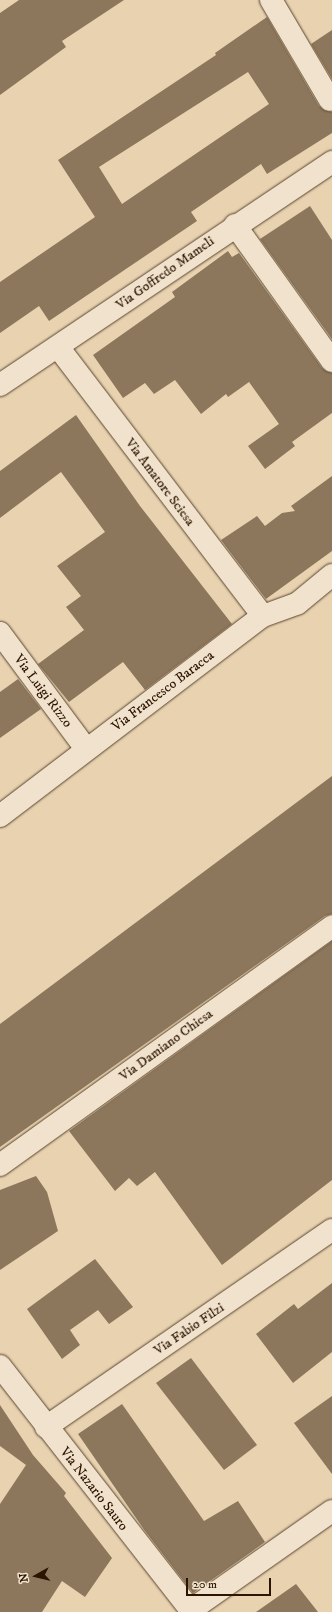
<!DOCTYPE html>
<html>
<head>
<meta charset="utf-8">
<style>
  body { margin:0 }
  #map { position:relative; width:332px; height:1612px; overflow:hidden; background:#e8d2b0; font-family:"IM FELL DW Pica",serif }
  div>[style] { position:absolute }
  .building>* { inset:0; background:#8d775c }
  .roads { filter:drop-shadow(0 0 1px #5a442d) drop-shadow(0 0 1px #5a442d) }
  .minor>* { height:22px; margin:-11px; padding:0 11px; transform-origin:11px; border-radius:11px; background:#f0e2cc }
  span { translate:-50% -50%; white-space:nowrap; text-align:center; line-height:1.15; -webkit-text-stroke:3px #f0e2cc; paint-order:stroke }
  .street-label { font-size:14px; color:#2b1401 }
  .north { position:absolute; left:16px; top:1556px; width:40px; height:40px; -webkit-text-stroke:3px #f0e2cc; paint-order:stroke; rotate:262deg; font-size:11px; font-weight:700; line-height:16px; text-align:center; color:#2b1401 }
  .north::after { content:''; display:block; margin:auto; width:14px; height:18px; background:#2b1401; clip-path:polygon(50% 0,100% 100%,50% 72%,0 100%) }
  .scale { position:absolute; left:186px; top:1578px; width:85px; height:18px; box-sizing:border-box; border:2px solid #2b1401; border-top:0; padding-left:5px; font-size:12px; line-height:14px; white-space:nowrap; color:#2b1401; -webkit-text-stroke:3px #f0e2cc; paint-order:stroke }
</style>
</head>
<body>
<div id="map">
  <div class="building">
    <div style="clip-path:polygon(19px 0,124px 0,62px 41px,66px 47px,0 95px,0 13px)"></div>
    <div style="clip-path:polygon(evenodd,267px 17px,319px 106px,332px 112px,332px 133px,267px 174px,261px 164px,191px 212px,197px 221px,49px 321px,39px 306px,0 333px,0 282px,95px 217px,58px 160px,216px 55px,215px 53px,267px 17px,248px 72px,269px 104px,122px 204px,99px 167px,248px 72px)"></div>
    <div style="clip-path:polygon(332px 30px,332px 79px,311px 44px)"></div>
    <div style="clip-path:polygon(310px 206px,332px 240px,332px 339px,260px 239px)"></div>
    <div style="clip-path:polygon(228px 251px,232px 257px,239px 253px,322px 368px,332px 373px,332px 413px,292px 442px,295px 446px,265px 469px,248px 446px,279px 424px,249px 382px,228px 397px,226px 394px,201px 414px,175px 380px,154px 394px,145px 383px,123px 398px,93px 355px,175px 297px,172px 292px)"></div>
    <div style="clip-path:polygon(76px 415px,140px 506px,232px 624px,145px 690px,123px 662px,69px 702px,38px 664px,84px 630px,66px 607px,81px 596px,57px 566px,105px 532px,61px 472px,0 518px,0 471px)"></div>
    <div style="clip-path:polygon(332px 476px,332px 551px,266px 599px,221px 540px,257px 516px,265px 526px,282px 513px,295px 511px,291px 506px)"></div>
    <div style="clip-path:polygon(18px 679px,41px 709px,0 738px,0 692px)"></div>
    <div style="clip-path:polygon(332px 776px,332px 914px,325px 916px,0 1147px,0 1024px)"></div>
    <div style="clip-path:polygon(332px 941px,332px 1180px,222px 1265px,155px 1172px,137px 1186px,129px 1178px,115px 1191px,69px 1131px)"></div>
    <div style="clip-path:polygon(36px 1176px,47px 1192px,58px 1231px,0 1270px,0 1190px)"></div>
    <div style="clip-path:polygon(95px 1259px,133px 1307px,109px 1324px,98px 1310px,70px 1330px,80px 1345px,62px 1359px,27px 1309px)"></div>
    <div style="clip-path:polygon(332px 1283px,332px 1352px,293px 1383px,256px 1334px,294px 1304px,298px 1309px)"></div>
    <div style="clip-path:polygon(191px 1358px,257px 1445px,224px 1470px,156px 1383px)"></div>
    <div style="clip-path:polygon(332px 1396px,332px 1474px,294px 1423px)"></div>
    <div style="clip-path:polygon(122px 1404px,204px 1521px,238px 1501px,265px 1542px,193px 1593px,145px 1531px,78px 1434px)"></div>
    <div style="clip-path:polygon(0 1405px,33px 1455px,66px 1493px,64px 1496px,112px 1558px,85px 1597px,62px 1581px,42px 1612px,0 1612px,0 1504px,26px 1465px,0 1446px)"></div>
    <div style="clip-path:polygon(296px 1584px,318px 1612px,256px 1612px)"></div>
  </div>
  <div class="roads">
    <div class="minor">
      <div style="left:271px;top:0;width:116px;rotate:59.5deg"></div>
      <div style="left:235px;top:225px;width:167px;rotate:54.5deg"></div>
      <div style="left:58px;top:347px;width:338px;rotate:52.7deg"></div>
      <div style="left:0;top:385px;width:400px;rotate:-33.9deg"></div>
      <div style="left:0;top:633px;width:144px;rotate:53.4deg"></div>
      <div style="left:0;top:816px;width:330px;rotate:-37.3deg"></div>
      <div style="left:263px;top:616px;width:37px;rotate:-20deg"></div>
      <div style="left:298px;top:603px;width:44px;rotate:-39.5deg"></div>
      <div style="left:0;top:1165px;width:409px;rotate:-35.7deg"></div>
      <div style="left:0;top:1366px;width:312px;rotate:52deg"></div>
      <div style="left:46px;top:1427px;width:347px;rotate:-34.6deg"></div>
      <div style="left:191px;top:1610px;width:172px;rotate:-35.1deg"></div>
    </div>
  </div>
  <div class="street-label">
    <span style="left:165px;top:273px;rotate:-35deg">Via Goffredo Mameli</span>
    <span style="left:160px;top:482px;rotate:53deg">Via Amatore Sciesa</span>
    <span style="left:43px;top:691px;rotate:53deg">Via Luigi Rizzo</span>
    <span style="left:163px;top:691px;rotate:-37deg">Via Francesco Baracca</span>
    <span style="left:166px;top:1045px;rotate:-36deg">Via Damiano Chiesa</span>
    <span style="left:189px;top:1329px;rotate:-34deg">Via Fabio Filzi</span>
    <span style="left:94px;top:1489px;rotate:52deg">Via Nazario Sauro</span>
  </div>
  <div class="north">N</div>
  <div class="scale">20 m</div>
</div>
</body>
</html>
